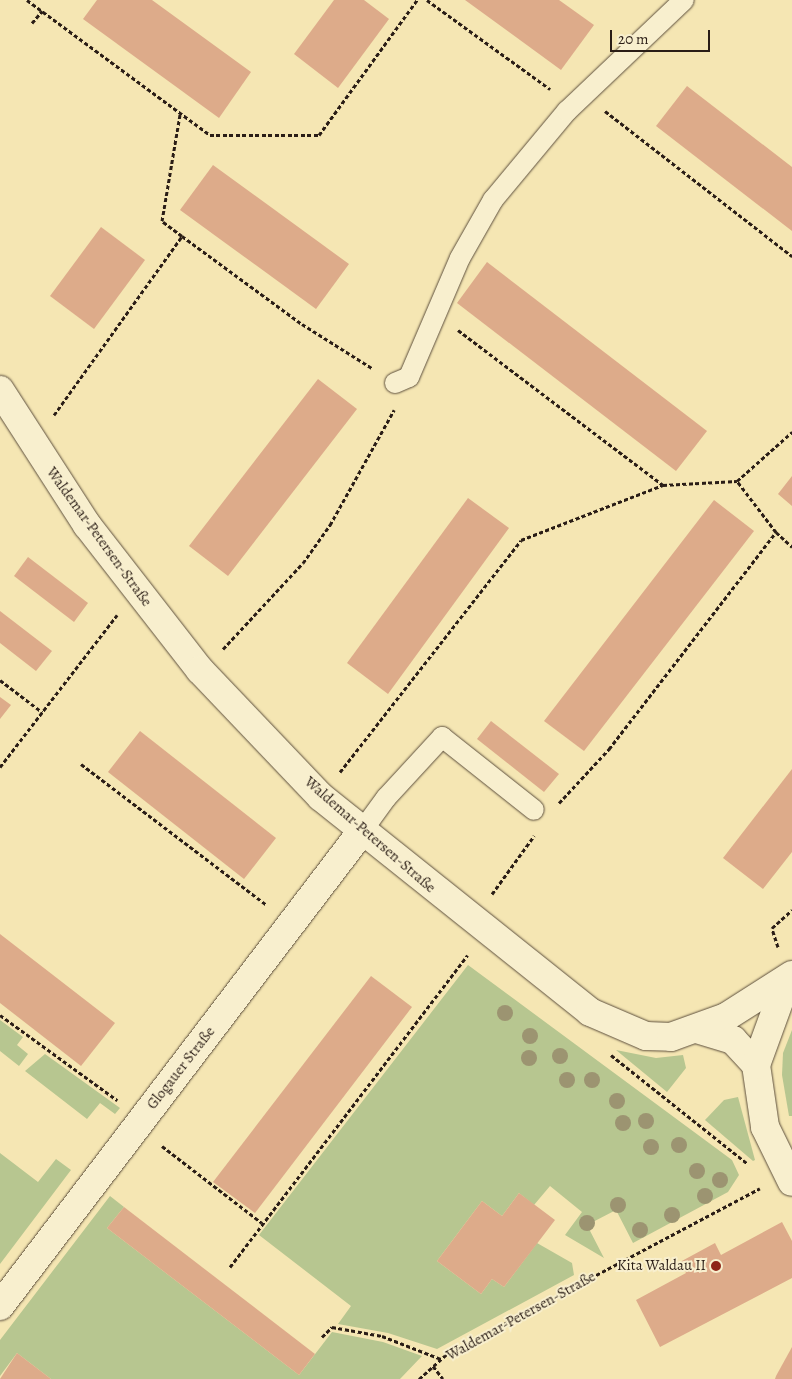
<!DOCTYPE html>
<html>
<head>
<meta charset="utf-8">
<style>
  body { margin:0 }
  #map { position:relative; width:792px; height:1379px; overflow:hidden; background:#f5e6b3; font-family:Alegreya,serif }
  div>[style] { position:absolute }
  .green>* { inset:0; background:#b7c690 }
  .building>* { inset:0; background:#ddab8a }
  .path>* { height:3px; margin-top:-1.5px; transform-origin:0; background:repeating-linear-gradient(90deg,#2a1d16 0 4px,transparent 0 6.5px) }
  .roads { filter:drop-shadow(0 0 1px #5d4f3d) drop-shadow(0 0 1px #5d4f3d) }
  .service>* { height:20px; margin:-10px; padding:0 10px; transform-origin:10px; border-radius:10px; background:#f8efce }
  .minor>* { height:28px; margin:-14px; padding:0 14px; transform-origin:14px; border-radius:14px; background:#f8efce }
  .trees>* { width:16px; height:16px; margin:-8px; border-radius:50%; background:#9c9471 }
  .dots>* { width:14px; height:14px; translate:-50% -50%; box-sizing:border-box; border:2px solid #f8efce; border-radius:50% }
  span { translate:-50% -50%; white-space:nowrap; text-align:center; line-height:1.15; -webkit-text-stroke:4px #f8efce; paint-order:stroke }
  .street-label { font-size:15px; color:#2a1d16 }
  .poi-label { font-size:15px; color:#2a1d16 }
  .right { translate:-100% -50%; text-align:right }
  .scale { position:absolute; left:610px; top:30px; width:100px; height:22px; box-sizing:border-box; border:2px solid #2a1d16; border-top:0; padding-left:6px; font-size:15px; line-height:18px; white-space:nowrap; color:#2a1d16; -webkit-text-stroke:4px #f8efce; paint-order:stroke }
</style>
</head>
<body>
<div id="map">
  <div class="green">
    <div style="clip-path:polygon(468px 965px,732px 1160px,739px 1175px,728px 1192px,633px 1243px,616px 1210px,587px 1225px,604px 1258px,565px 1235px,582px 1212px,550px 1186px,534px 1205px,519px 1193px,502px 1216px,482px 1201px,437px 1261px,481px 1294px,492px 1279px,504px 1287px,537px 1243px,572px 1263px,574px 1275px,437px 1349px,388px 1333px,338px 1324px,351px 1306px,259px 1235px)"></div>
    <div style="clip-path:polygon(0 1020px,23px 1037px,17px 1045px,28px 1054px,19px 1066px,0 1051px)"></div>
    <div style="clip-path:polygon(792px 1030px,792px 1116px,789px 1116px,782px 1075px,783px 1053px)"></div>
    <div style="clip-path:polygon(616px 1050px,656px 1058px,683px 1055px,686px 1068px,667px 1092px)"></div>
    <div style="clip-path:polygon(45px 1054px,120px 1108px,115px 1114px,100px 1103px,87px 1119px,25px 1071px)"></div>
    <div style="clip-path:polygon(738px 1097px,755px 1160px,753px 1161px,705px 1120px,724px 1100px)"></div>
    <div style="clip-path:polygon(0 1153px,38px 1182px,56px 1159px,71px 1170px,0 1264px)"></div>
    <div style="clip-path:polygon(110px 1196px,124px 1207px,107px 1228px,299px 1375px,332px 1332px,383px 1342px,422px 1356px,400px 1379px,51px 1379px,17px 1353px,0 1376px,0 1340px)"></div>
  </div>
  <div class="building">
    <div style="clip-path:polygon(97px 0,152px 0,251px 72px,219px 118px,83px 19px)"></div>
    <div style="clip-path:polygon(334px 0,364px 0,389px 19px,338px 88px,294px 54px)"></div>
    <div style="clip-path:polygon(465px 0,559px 0,594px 25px,561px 70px)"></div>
    <div style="clip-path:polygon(687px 86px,792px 167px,792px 231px,656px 126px)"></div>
    <div style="clip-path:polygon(213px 165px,349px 264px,316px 309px,180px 210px)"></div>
    <div style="clip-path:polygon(101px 227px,145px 260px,94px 329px,50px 296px)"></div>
    <div style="clip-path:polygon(487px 262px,707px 431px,676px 471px,457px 303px)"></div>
    <div style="clip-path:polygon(318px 379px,357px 409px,228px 576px,189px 546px)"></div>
    <div style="clip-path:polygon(792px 476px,792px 506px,778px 494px)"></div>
    <div style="clip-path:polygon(468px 498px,509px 528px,388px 694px,347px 663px)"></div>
    <div style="clip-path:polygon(714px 500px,754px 531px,584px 751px,544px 721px)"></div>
    <div style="clip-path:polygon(28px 557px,88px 603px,74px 622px,14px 576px)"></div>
    <div style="clip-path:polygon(0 611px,52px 651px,36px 671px,0 643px)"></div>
    <div style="clip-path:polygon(0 697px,11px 705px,0 719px)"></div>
    <div style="clip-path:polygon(491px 721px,559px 774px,544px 792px,477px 739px)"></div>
    <div style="clip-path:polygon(140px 731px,276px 838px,244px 879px,108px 772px)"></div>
    <div style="clip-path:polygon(792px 769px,792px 852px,763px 889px,723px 858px)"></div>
    <div style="clip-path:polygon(0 934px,115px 1023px,81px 1066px,0 1003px)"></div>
    <div style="clip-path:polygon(371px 976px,412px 1007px,255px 1213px,213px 1182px)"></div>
    <div style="clip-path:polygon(519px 1193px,555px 1220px,504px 1287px,492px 1279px,481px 1294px,437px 1261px,482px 1201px,502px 1216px)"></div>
    <div style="clip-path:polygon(124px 1207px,315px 1354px,299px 1375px,107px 1228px)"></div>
    <div style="clip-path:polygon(782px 1222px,792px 1241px,792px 1278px,660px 1347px,636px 1300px,686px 1273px,680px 1262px,715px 1243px,721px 1255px)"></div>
    <div style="clip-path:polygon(792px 1347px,792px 1379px,775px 1379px,776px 1376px)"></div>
    <div style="clip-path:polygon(17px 1353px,51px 1379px,0 1379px)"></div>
  </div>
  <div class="path">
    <div style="left:27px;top:0;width:227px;rotate:36.4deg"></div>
    <div style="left:210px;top:135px;width:109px"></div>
    <div style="left:319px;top:135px;width:167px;rotate:-54deg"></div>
    <div style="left:427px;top:0;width:152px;rotate:35.9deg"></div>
    <div style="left:32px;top:23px;width:16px;rotate:-50deg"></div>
    <div style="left:605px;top:111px;width:237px;rotate:37.8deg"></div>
    <div style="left:182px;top:236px;width:149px;rotate:36.3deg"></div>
    <div style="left:302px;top:324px;width:83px;rotate:32.2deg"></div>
    <div style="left:458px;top:330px;width:257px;rotate:37.1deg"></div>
    <div style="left:663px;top:485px;width:74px;rotate:-3.1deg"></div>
    <div style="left:737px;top:481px;width:74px;rotate:-41.7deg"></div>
    <div style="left:54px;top:415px;width:220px;rotate:-54.4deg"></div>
    <div style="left:182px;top:236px;width:25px;rotate:-143deg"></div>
    <div style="left:162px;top:221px;width:108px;rotate:-80.4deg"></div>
    <div style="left:776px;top:532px;width:22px;rotate:43deg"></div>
    <div style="left:223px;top:649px;width:117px;rotate:-47.1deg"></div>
    <div style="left:303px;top:563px;width:47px;rotate:-54.6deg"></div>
    <div style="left:330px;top:525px;width:132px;rotate:-60.9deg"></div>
    <div style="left:0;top:680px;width:53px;rotate:37.3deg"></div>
    <div style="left:81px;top:764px;width:233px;rotate:37.2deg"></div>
    <div style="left:0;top:767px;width:192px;rotate:-52.4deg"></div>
    <div style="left:340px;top:772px;width:294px;rotate:-52deg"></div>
    <div style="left:521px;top:540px;width:152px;rotate:-21.2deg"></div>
    <div style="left:559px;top:803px;width:74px;rotate:-47.2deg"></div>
    <div style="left:609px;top:749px;width:274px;rotate:-52.4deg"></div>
    <div style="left:776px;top:532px;width:64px;rotate:-127.4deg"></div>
    <div style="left:492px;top:894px;width:72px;rotate:-54.1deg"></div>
    <div style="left:778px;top:947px;width:20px;rotate:-108deg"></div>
    <div style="left:772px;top:928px;width:27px;rotate:-42deg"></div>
    <div style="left:0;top:1015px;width:145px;rotate:36deg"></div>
    <div style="left:611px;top:1055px;width:174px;rotate:38.5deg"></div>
    <div style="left:162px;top:1146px;width:126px;rotate:37.6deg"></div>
    <div style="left:230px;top:1267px;width:392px;rotate:-52.7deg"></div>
    <div style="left:322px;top:1337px;width:14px;rotate:-45deg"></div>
    <div style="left:332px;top:1327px;width:51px;rotate:10.2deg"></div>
    <div style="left:382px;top:1336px;width:63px;rotate:21.3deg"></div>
    <div style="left:433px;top:1366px;width:16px;rotate:52deg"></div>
    <div style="left:419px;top:1379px;width:38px;rotate:-42deg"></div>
    <div style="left:447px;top:1354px;width:354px;rotate:-27.9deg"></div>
  </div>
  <div class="roads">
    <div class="service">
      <div style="left:395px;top:383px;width:15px;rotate:-23deg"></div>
      <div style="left:409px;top:377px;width:129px;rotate:-66.8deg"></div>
      <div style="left:460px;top:258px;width:67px;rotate:-60.4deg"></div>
      <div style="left:493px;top:200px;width:116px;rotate:-50.3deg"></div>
      <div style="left:567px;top:111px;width:161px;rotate:-43.5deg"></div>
      <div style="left:362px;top:831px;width:41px;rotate:-54deg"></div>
      <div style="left:386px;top:798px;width:83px;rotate:-47.4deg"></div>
      <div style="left:442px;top:737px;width:117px;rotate:38.4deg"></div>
    </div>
    <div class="minor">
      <div style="left:0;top:390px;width:161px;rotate:57.2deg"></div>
      <div style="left:87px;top:525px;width:184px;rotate:52.1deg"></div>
      <div style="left:200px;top:670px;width:175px;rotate:46.4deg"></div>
      <div style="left:321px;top:797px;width:344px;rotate:38.6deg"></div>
      <div style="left:590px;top:1012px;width:61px;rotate:23.2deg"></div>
      <div style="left:646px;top:1036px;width:25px;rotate:2deg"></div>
      <div style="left:671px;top:1037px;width:59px;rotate:-20deg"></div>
      <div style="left:726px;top:1017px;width:78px;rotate:-32.5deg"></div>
      <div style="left:697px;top:1029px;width:38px;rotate:17deg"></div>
      <div style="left:733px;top:1040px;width:34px;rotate:47deg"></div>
      <div style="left:756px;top:1065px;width:63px;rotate:81.7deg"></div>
      <div style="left:765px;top:1127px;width:61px;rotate:63.9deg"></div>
      <div style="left:756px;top:1065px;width:90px;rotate:-70deg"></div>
      <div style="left:0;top:1306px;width:597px;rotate:-52.69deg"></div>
    </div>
  </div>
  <div class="trees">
    <div style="left:505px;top:1013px"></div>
    <div style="left:530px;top:1036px"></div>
    <div style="left:560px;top:1056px"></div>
    <div style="left:529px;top:1058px"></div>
    <div style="left:567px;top:1080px"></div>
    <div style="left:592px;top:1080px"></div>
    <div style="left:617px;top:1101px"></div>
    <div style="left:646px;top:1121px"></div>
    <div style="left:623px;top:1123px"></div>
    <div style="left:679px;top:1145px"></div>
    <div style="left:651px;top:1147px"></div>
    <div style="left:697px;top:1171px"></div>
    <div style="left:720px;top:1180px"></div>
    <div style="left:705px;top:1196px"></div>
    <div style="left:618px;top:1205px"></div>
    <div style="left:672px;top:1215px"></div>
    <div style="left:587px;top:1223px"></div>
    <div style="left:640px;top:1230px"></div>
  </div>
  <div class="dots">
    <div style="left:716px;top:1266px;background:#8f2418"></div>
  </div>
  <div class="street-label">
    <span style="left:99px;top:537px;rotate:54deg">Waldemar-Petersen-Straße</span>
    <span style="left:370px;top:835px;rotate:41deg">Waldemar-Petersen-Straße</span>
    <span style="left:181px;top:1068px;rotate:-52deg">Glogauer Straße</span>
    <span style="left:521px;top:1316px;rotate:-29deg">Waldemar-Petersen-Straße</span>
  </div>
  <div class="poi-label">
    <span class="right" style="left:706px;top:1266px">Kita Waldau II</span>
  </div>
  <div class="scale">20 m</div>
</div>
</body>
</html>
